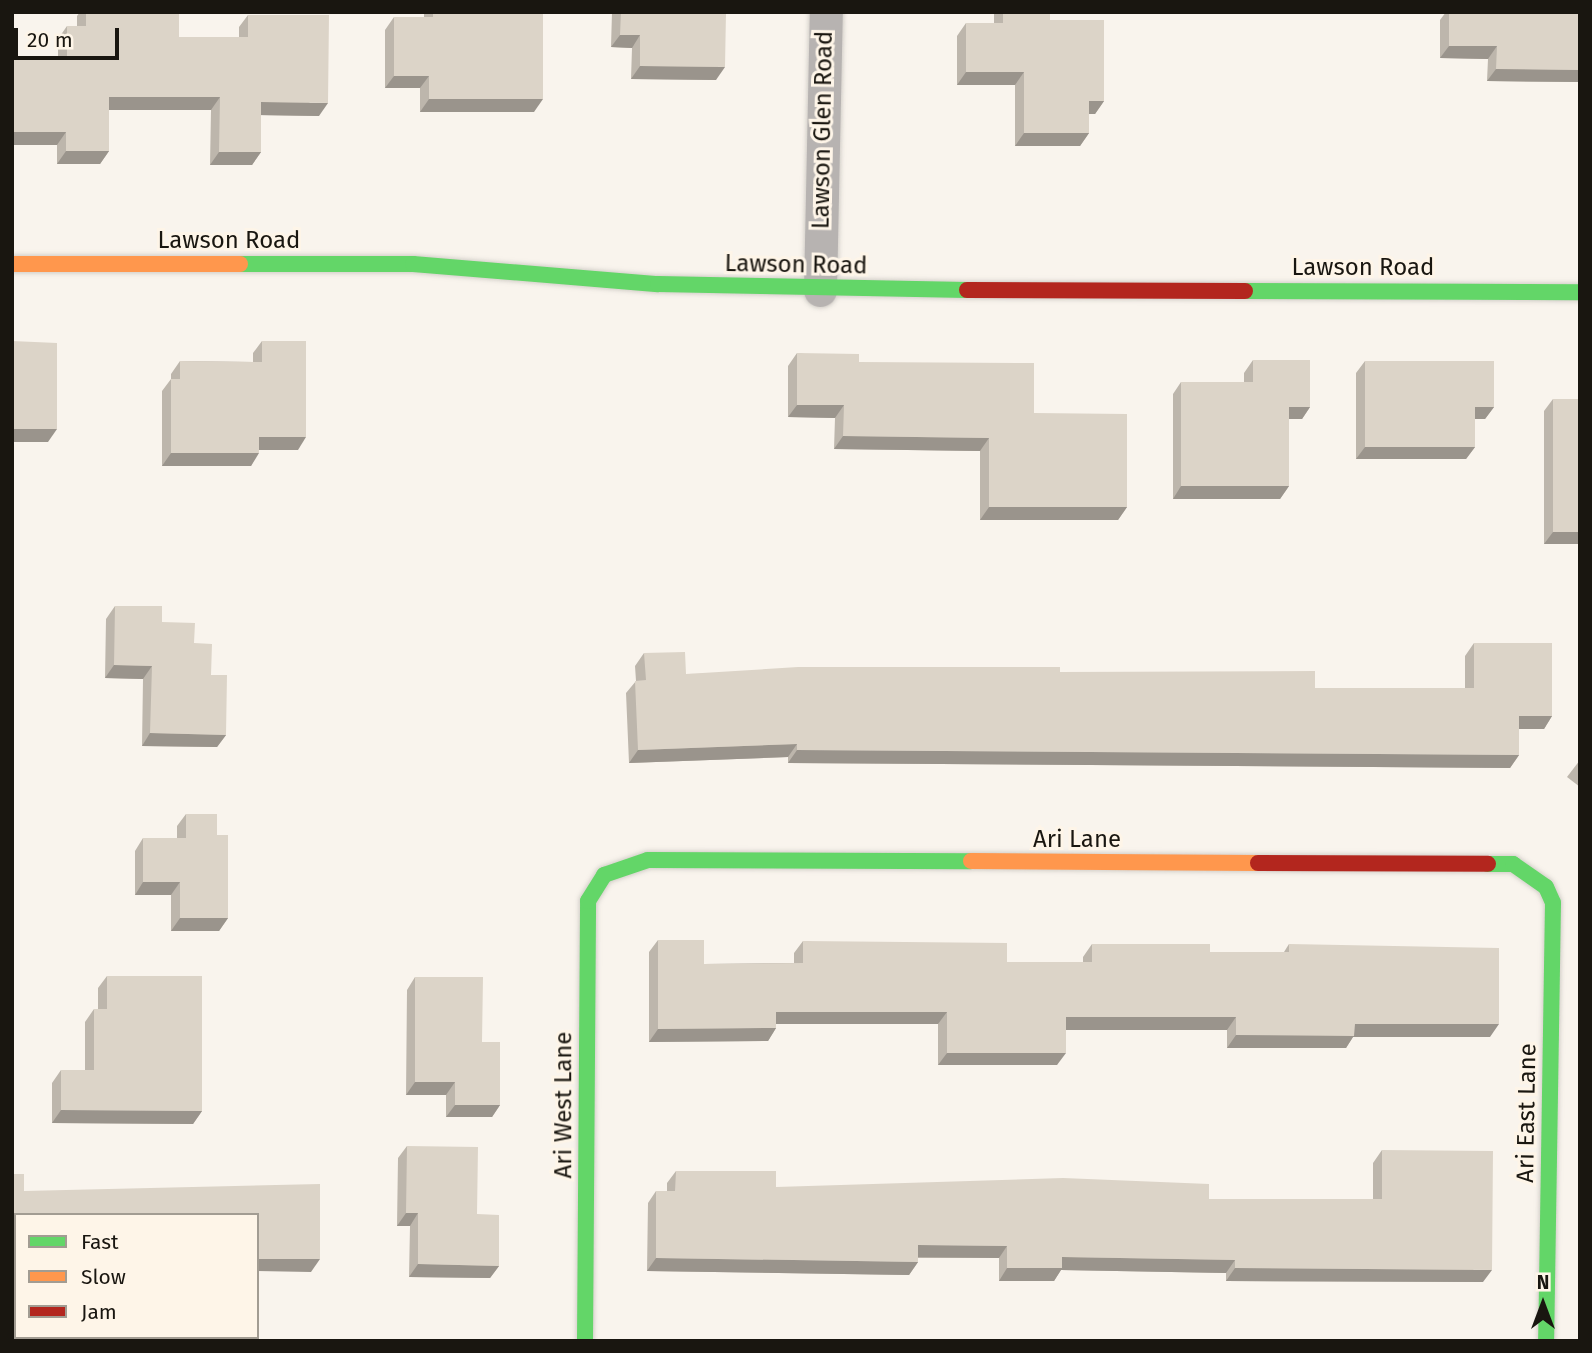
<!DOCTYPE html>
<html>
<head>
<meta charset="utf-8">
<style>
  body { margin:0 }
  #map { position:relative; width:1592px; height:1353px; overflow:hidden; background:#f9f4ed; font-family:"Fira Sans",sans-serif }
  div>[style] { position:absolute }
  .roads { filter:drop-shadow(0 0 2px #d4d0ca) drop-shadow(0 0 2px #d4d0ca) }
  .street>* { height:33px; margin:-16.5px; padding:0 16.5px; transform-origin:16.5px; border-radius:16.5px; background:#b7b3b1 }
  .fast>* { height:16px; margin:-8px; padding:0 8px; transform-origin:8px; border-radius:8px; background:#63d668 }
  .slow>* { height:16px; margin:-8px; padding:0 8px; transform-origin:8px; border-radius:8px; background:#ff974d }
  .jam>* { height:16px; margin:-8px; padding:0 8px; transform-origin:8px; border-radius:8px; background:#b3261e }
  .wall>* { inset:0; background:#bdb6ac }
  .shaded-wall>* { inset:0; background:#9a948c }
  .building>* { inset:0; background:#dcd4c8 }
  span { translate:-50% -50%; white-space:nowrap; text-align:center; line-height:1.15; -webkit-text-stroke:6px #fef5e8; paint-order:stroke }
  .street-label { font-size:24px; color:#191610 }
  .frame { position:absolute; inset:0; border:14px solid #191610; pointer-events:none }
  .legend { position:absolute; left:14px; top:1213px; width:245px; height:126px; box-sizing:border-box; background:#fef5e8; border:2px solid #a29c92; margin:0; padding:9px 12px; list-style:none; font-size:21px; color:#191610 }
  .legend li { display:flex; align-items:center; gap:14px; height:35px }
  .legend b { width:35px; border:2px solid #a29c92 }
  .north { position:absolute; left:1508px; top:1269px; width:70px; height:70px; -webkit-text-stroke:5px #fef5e8; paint-order:stroke; rotate:0deg; font-size:19px; font-weight:700; line-height:28px; text-align:center; color:#191610 }
  .north::after { content:''; display:block; margin:auto; width:24px; height:32px; background:#191610; clip-path:polygon(50% 0,100% 100%,50% 72%,0 100%) }
  .scale { position:absolute; left:14px; top:28px; width:105px; height:32px; box-sizing:border-box; border:4px solid #191610; border-top:0; padding-left:9px; font-size:21px; line-height:24px; white-space:nowrap; color:#191610; -webkit-text-stroke:5px #fef5e8; paint-order:stroke }
</style>
</head>
<body>
<div id="map">
  <div class="roads">
    <div class="street">
      <div style="left:820px;top:290px;width:278px;rotate:-88.8deg"></div>
    </div>
    <div class="fast">
      <div style="left:240px;top:264px;width:173px"></div>
      <div style="left:413px;top:264px;width:246px;rotate:4.7deg"></div>
      <div style="left:658px;top:284px;width:309px;rotate:1.1deg"></div>
      <div style="left:1245px;top:291px;width:335px;rotate:0.2deg"></div>
      <div style="left:1488px;top:864px;width:25px"></div>
      <div style="left:1513px;top:864px;width:40px;rotate:34.9deg"></div>
      <div style="left:1546px;top:887px;width:17px;rotate:66deg"></div>
      <div style="left:1553px;top:903px;width:438px;rotate:90.9deg"></div>
      <div style="left:585px;top:1341px;width:440px;rotate:-89.6deg"></div>
      <div style="left:588px;top:901px;width:31px;rotate:-58deg"></div>
      <div style="left:604px;top:875px;width:46px;rotate:-18.8deg"></div>
      <div style="left:648px;top:860px;width:323px;rotate:0.2deg"></div>
    </div>
    <div class="slow">
      <div style="left:12px;top:264px;width:228px"></div>
      <div style="left:971px;top:861px;width:287px;rotate:0.4deg"></div>
    </div>
    <div class="jam">
      <div style="left:967px;top:290px;width:278px;rotate:0.2deg"></div>
      <div style="left:1258px;top:863px;width:230px;rotate:0.2deg"></div>
    </div>
  </div>
  <div class="wall">
    <div style="clip-path:polygon(80px 12px,179px 12px,179px 37px,239px 37px,239px 27px,248px 15px,319px 116px,261px 115px,261px 152px,252px 165px,210px 165px,211px 110px,109px 110px,109px 151px,100px 164px,57px 164px,57px 145px,12px 145px,58px 60px,58px 39px,67px 26px,77px 26px,77px 16px)"></div>
    <div style="clip-path:polygon(424px 12px,543px 12px,534px 112px,420px 112px,420px 88px,385px 88px,385px 30px,394px 17px,424px 17px)"></div>
    <div style="clip-path:polygon(612px 12px,726px 12px,716px 80px,631px 79px,632px 48px,611px 47px)"></div>
    <div style="clip-path:polygon(994px 12px,1050px 12px,1050px 20px,1104px 101px,1095px 114px,1089px 114px,1089px 133px,1080px 146px,1015px 146px,1015px 85px,957px 85px,957px 36px,966px 23px,994px 23px)"></div>
    <div style="clip-path:polygon(1446px 12px,1580px 12px,1580px 82px,1487px 81px,1488px 59px,1440px 58px,1440px 20px)"></div>
    <div style="clip-path:polygon(262px 341px,298px 450px,259px 450px,251px 466px,162px 466px,162px 391px,171px 379px,171px 374px,180px 361px,253px 362px,253px 353px)"></div>
    <div style="clip-path:polygon(797px 353px,859px 362px,1034px 413px,1127px 507px,1118px 520px,980px 520px,980px 451px,834px 449px,835px 418px,788px 417px,788px 366px)"></div>
    <div style="clip-path:polygon(1253px 360px,1310px 407px,1302px 419px,1289px 419px,1289px 486px,1280px 499px,1173px 499px,1173px 394px,1181px 382px,1244px 382px,1244px 373px)"></div>
    <div style="clip-path:polygon(1365px 361px,1494px 407px,1485px 419px,1475px 419px,1475px 447px,1466px 459px,1356px 459px,1356px 373px)"></div>
    <div style="clip-path:polygon(1553px 399px,1580px 544px,1544px 544px,1544px 411px)"></div>
    <div style="clip-path:polygon(115px 606px,162px 622px,194px 643px,211px 675px,226px 735px,217px 747px,142px 746px,143px 679px,105px 678px,106px 619px)"></div>
    <div style="clip-path:polygon(1474px 643px,1552px 716px,1544px 729px,1519px 729px,1519px 755px,1510px 768px,788px 763px,788px 757px,629px 763px,626px 693px,636px 681px,635px 666px,644px 653px,686px 674px,1060px 672px,1315px 688px,1465px 688px,1465px 656px)"></div>
    <div style="clip-path:polygon(1580px 760px,1580px 787px,1567px 777px)"></div>
    <div style="clip-path:polygon(186px 814px,217px 835px,228px 918px,219px 931px,171px 931px,171px 895px,135px 895px,135px 851px,143px 838px,177px 838px,177px 826px)"></div>
    <div style="clip-path:polygon(658px 940px,704px 964px,794px 963px,794px 953px,803px 941px,1007px 962px,1083px 962px,1083px 957px,1092px 944px,1210px 952px,1284px 952px,1289px 944px,1490px 1037px,1353px 1037px,1346px 1048px,1227px 1048px,1227px 1030px,1066px 1030px,1057px 1065px,938px 1065px,938px 1024px,776px 1024px,776px 1028px,768px 1041px,649px 1042px,649px 952px)"></div>
    <div style="clip-path:polygon(107px 976px,202px 1111px,193px 1124px,52px 1123px,52px 1083px,61px 1070px,85px 1070px,85px 1022px,94px 1009px,98px 1009px,98px 988px)"></div>
    <div style="clip-path:polygon(415px 977px,482px 1042px,500px 1105px,492px 1117px,446px 1117px,446px 1095px,406px 1095px,407px 990px)"></div>
    <div style="clip-path:polygon(407px 1146px,477px 1214px,499px 1266px,490px 1278px,409px 1277px,410px 1226px,397px 1226px,398px 1158px)"></div>
    <div style="clip-path:polygon(1382px 1150px,1483px 1282px,1226px 1281px,1226px 1273px,1061px 1270px,1054px 1281px,999px 1281px,999px 1258px,918px 1258px,918px 1262px,909px 1275px,647px 1271px,648px 1203px,656px 1191px,667px 1191px,667px 1183px,676px 1171px,776px 1187px,1209px 1199px,1373px 1199px,1373px 1163px)"></div>
  </div>
  <div class="shaded-wall">
    <div style="clip-path:polygon(620px 35px,640px 35px,632px 48px,611px 47px)"></div>
    <div style="clip-path:polygon(1449px 46px,1497px 46px,1488px 59px,1440px 58px)"></div>
    <div style="clip-path:polygon(640px 66px,725px 67px,716px 80px,631px 79px)"></div>
    <div style="clip-path:polygon(1496px 69px,1580px 70px,1580px 82px,1487px 81px)"></div>
    <div style="clip-path:polygon(966px 72px,1024px 72px,1015px 85px,957px 85px)"></div>
    <div style="clip-path:polygon(394px 76px,429px 76px,420px 88px,385px 88px)"></div>
    <div style="clip-path:polygon(109px 97px,220px 97px,211px 110px,101px 110px)"></div>
    <div style="clip-path:polygon(429px 99px,543px 99px,534px 112px,420px 112px)"></div>
    <div style="clip-path:polygon(1089px 101px,1104px 101px,1095px 114px,1080px 114px)"></div>
    <div style="clip-path:polygon(261px 102px,328px 103px,319px 116px,252px 115px)"></div>
    <div style="clip-path:polygon(12px 132px,66px 132px,57px 145px,12px 145px)"></div>
    <div style="clip-path:polygon(1024px 133px,1089px 133px,1080px 146px,1015px 146px)"></div>
    <div style="clip-path:polygon(66px 151px,109px 151px,100px 164px,57px 164px)"></div>
    <div style="clip-path:polygon(219px 152px,261px 152px,252px 165px,210px 165px)"></div>
    <div style="clip-path:polygon(797px 405px,844px 405px,835px 418px,788px 417px)"></div>
    <div style="clip-path:polygon(1289px 407px,1310px 407px,1302px 419px,1280px 419px)"></div>
    <div style="clip-path:polygon(1475px 407px,1494px 407px,1485px 419px,1466px 419px)"></div>
    <div style="clip-path:polygon(12px 429px,57px 429px,48px 442px,12px 442px)"></div>
    <div style="clip-path:polygon(843px 436px,989px 438px,980px 451px,834px 449px)"></div>
    <div style="clip-path:polygon(259px 437px,306px 437px,298px 450px,251px 450px)"></div>
    <div style="clip-path:polygon(1365px 447px,1475px 447px,1466px 459px,1356px 459px)"></div>
    <div style="clip-path:polygon(171px 453px,259px 453px,251px 466px,162px 466px)"></div>
    <div style="clip-path:polygon(1181px 486px,1289px 486px,1280px 499px,1173px 499px)"></div>
    <div style="clip-path:polygon(989px 507px,1127px 507px,1118px 520px,980px 520px)"></div>
    <div style="clip-path:polygon(1553px 532px,1580px 532px,1580px 544px,1544px 544px)"></div>
    <div style="clip-path:polygon(114px 665px,152px 666px,143px 679px,105px 678px)"></div>
    <div style="clip-path:polygon(1519px 716px,1552px 716px,1544px 729px,1510px 729px)"></div>
    <div style="clip-path:polygon(150px 733px,226px 735px,217px 747px,142px 746px)"></div>
    <div style="clip-path:polygon(797px 744px,788px 757px,629px 763px,638px 750px)"></div>
    <div style="clip-path:polygon(797px 750px,1519px 755px,1510px 768px,788px 763px)"></div>
    <div style="clip-path:polygon(143px 882px,180px 882px,171px 895px,135px 895px)"></div>
    <div style="clip-path:polygon(180px 918px,228px 918px,219px 931px,171px 931px)"></div>
    <div style="clip-path:polygon(776px 1012px,947px 1012px,938px 1024px,767px 1024px)"></div>
    <div style="clip-path:polygon(1066px 1017px,1236px 1017px,1227px 1030px,1057px 1030px)"></div>
    <div style="clip-path:polygon(1355px 1024px,1499px 1024px,1490px 1037px,1353px 1037px,1346px 1048px,1227px 1048px,1236px 1035px)"></div>
    <div style="clip-path:polygon(776px 1028px,768px 1041px,649px 1042px,658px 1029px)"></div>
    <div style="clip-path:polygon(947px 1053px,1066px 1053px,1057px 1065px,938px 1065px)"></div>
    <div style="clip-path:polygon(415px 1082px,455px 1082px,446px 1095px,406px 1095px)"></div>
    <div style="clip-path:polygon(455px 1105px,500px 1105px,492px 1117px,446px 1117px)"></div>
    <div style="clip-path:polygon(61px 1110px,202px 1111px,193px 1124px,52px 1123px)"></div>
    <div style="clip-path:polygon(406px 1213px,418px 1213px,410px 1226px,397px 1226px)"></div>
    <div style="clip-path:polygon(918px 1245px,1007px 1246px,999px 1258px,909px 1257px)"></div>
    <div style="clip-path:polygon(12px 1257px,16px 1257px,16px 1270px,12px 1269px)"></div>
    <div style="clip-path:polygon(1062px 1257px,1235px 1260px,1226px 1273px,1061px 1270px,1054px 1281px,999px 1281px,1007px 1268px)"></div>
    <div style="clip-path:polygon(656px 1258px,918px 1262px,909px 1275px,647px 1271px)"></div>
    <div style="clip-path:polygon(257px 1259px,320px 1259px,311px 1272px,257px 1271px)"></div>
    <div style="clip-path:polygon(418px 1264px,499px 1266px,490px 1278px,409px 1277px)"></div>
    <div style="clip-path:polygon(1235px 1268px,1492px 1270px,1483px 1282px,1226px 1281px)"></div>
  </div>
  <div class="building">
    <div style="clip-path:polygon(86px 12px,179px 12px,179px 37px,248px 37px,248px 15px,329px 15px,328px 103px,261px 102px,261px 152px,219px 152px,220px 97px,109px 97px,109px 151px,66px 151px,66px 132px,12px 132px,12px 60px,67px 60px,67px 26px,86px 26px)"></div>
    <div style="clip-path:polygon(433px 12px,543px 12px,543px 99px,429px 99px,429px 76px,394px 76px,394px 17px,433px 17px)"></div>
    <div style="clip-path:polygon(621px 12px,726px 12px,725px 67px,640px 66px,640px 35px,620px 35px)"></div>
    <div style="clip-path:polygon(1003px 12px,1050px 12px,1050px 20px,1104px 20px,1104px 101px,1089px 101px,1089px 133px,1024px 133px,1024px 72px,966px 72px,966px 23px,1003px 23px)"></div>
    <div style="clip-path:polygon(1449px 12px,1580px 12px,1580px 70px,1496px 69px,1497px 46px,1449px 46px)"></div>
    <div style="clip-path:polygon(12px 341px,57px 343px,57px 429px,12px 429px)"></div>
    <div style="clip-path:polygon(262px 341px,306px 341px,306px 437px,259px 437px,259px 453px,171px 453px,171px 379px,180px 379px,180px 361px,262px 362px)"></div>
    <div style="clip-path:polygon(797px 353px,859px 354px,859px 362px,1034px 363px,1034px 413px,1127px 414px,1127px 507px,989px 507px,989px 438px,843px 436px,844px 405px,797px 405px)"></div>
    <div style="clip-path:polygon(1253px 360px,1310px 360px,1310px 407px,1289px 407px,1289px 486px,1181px 486px,1181px 382px,1253px 382px)"></div>
    <div style="clip-path:polygon(1365px 361px,1494px 361px,1494px 407px,1475px 407px,1475px 447px,1365px 447px)"></div>
    <div style="clip-path:polygon(1553px 399px,1580px 399px,1580px 532px,1553px 532px)"></div>
    <div style="clip-path:polygon(115px 606px,162px 606px,162px 622px,195px 623px,194px 643px,212px 644px,211px 675px,227px 675px,226px 735px,150px 733px,152px 666px,114px 665px)"></div>
    <div style="clip-path:polygon(1474px 643px,1552px 643px,1552px 716px,1519px 716px,1519px 755px,797px 750px,797px 744px,638px 750px,635px 681px,646px 680px,644px 653px,685px 652px,686px 674px,798px 667px,1060px 667px,1060px 672px,1315px 671px,1315px 688px,1474px 688px)"></div>
    <div style="clip-path:polygon(186px 814px,217px 814px,217px 835px,228px 835px,228px 918px,180px 918px,180px 882px,143px 882px,143px 838px,186px 838px)"></div>
    <div style="clip-path:polygon(658px 940px,704px 940px,704px 964px,803px 963px,803px 941px,1007px 943px,1007px 962px,1092px 962px,1092px 944px,1210px 944px,1210px 952px,1289px 952px,1289px 944px,1499px 948px,1499px 1024px,1355px 1024px,1354px 1036px,1236px 1035px,1236px 1017px,1066px 1017px,1066px 1053px,947px 1053px,947px 1012px,776px 1012px,776px 1028px,658px 1029px)"></div>
    <div style="clip-path:polygon(107px 976px,202px 976px,202px 1111px,61px 1110px,61px 1070px,94px 1070px,94px 1009px,107px 1009px)"></div>
    <div style="clip-path:polygon(415px 977px,483px 977px,482px 1042px,500px 1042px,500px 1105px,455px 1105px,455px 1082px,415px 1082px)"></div>
    <div style="clip-path:polygon(407px 1146px,478px 1147px,477px 1214px,499px 1215px,499px 1266px,418px 1264px,418px 1213px,406px 1213px)"></div>
    <div style="clip-path:polygon(1382px 1150px,1493px 1151px,1492px 1270px,1235px 1268px,1235px 1260px,1062px 1257px,1062px 1268px,1007px 1268px,1007px 1246px,918px 1245px,918px 1262px,656px 1258px,656px 1191px,675px 1191px,676px 1171px,776px 1171px,776px 1187px,1063px 1178px,1209px 1184px,1209px 1199px,1382px 1199px)"></div>
    <div style="clip-path:polygon(12px 1174px,24px 1174px,24px 1191px,320px 1184px,320px 1259px,257px 1259px,257px 1215px,16px 1215px,16px 1257px,12px 1257px)"></div>
  </div>
  <div class="street-label">
    <span style="left:823px;top:130px;rotate:-89deg">Lawson Glen Road</span>
    <span style="left:229px;top:241px">Lawson Road</span>
    <span style="left:796px;top:265px;rotate:1deg">Lawson Road</span>
    <span style="left:1363px;top:268px">Lawson Road</span>
    <span style="left:1077px;top:840px">Ari Lane</span>
    <span style="left:564px;top:1105px;rotate:-90deg">Ari West Lane</span>
    <span style="left:1527px;top:1113px;rotate:-89deg">Ari East Lane</span>
  </div>
  <div class="frame"></div>
  <ul class="legend">
  <li><b style="height:9px;background:#63d668"></b>Fast</li>
  <li><b style="height:9px;background:#ff974d"></b>Slow</li>
  <li><b style="height:9px;background:#b3261e"></b>Jam</li>
  </ul>
  <div class="north">N</div>
  <div class="scale">20 m</div>
</div>
</body>
</html>
